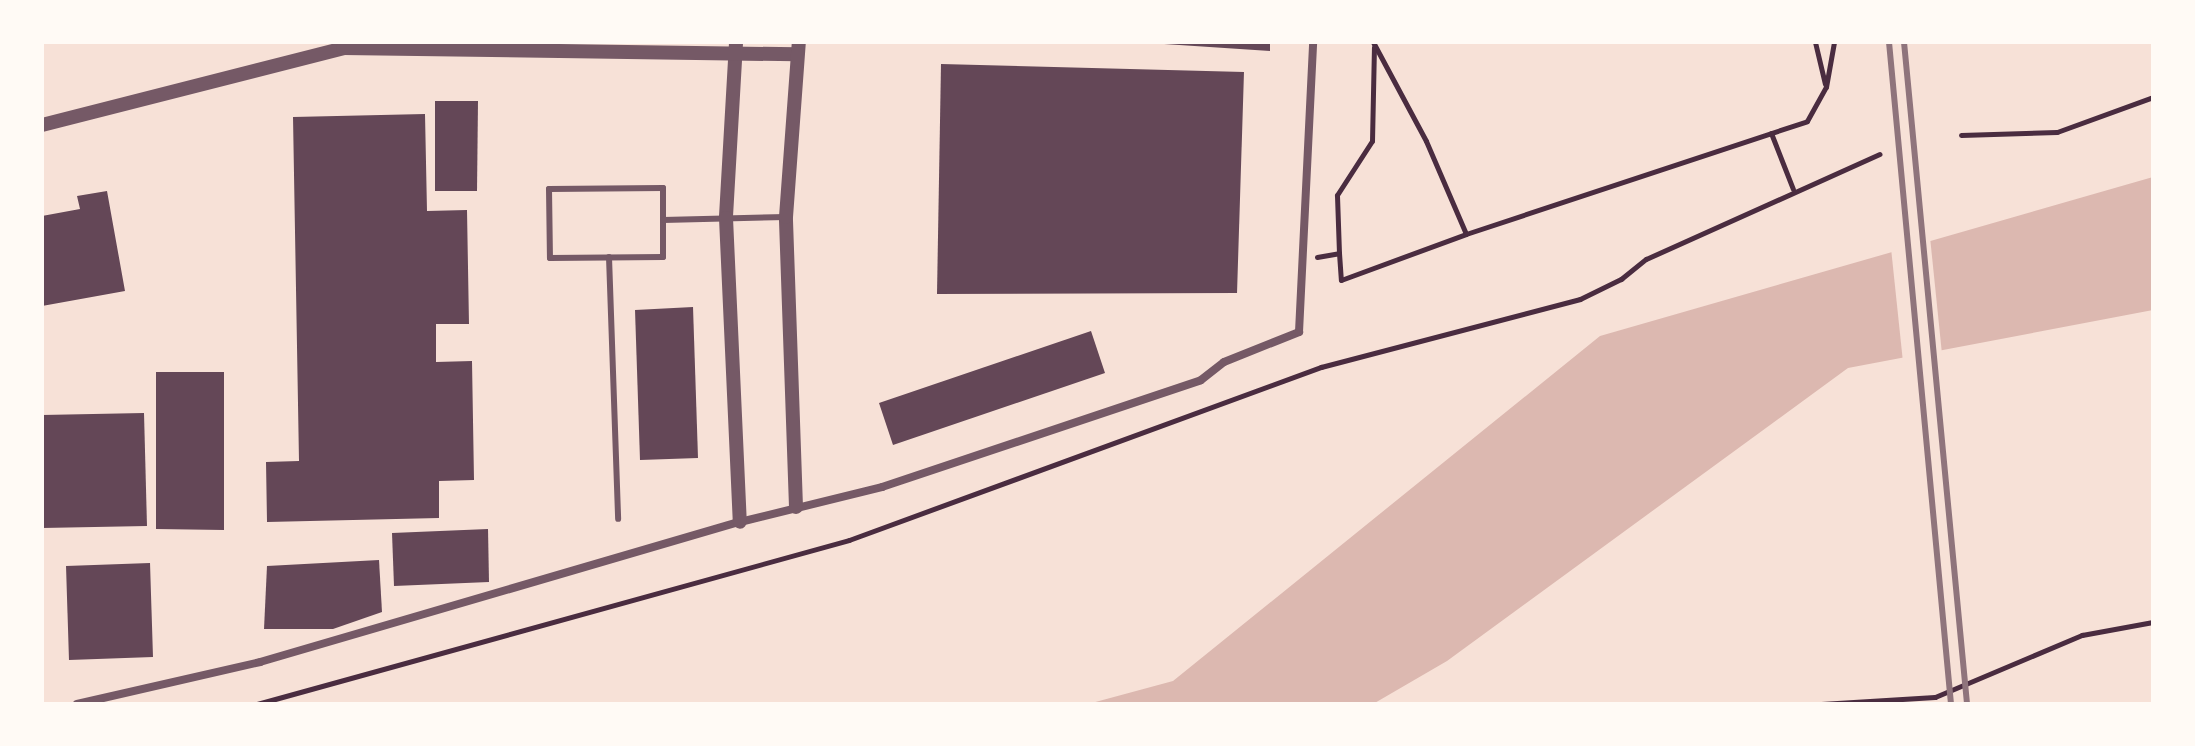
<!DOCTYPE html>
<html>
<head>
<meta charset="utf-8">
<style>
  body { margin:0 }
  #map { position:relative; width:2195px; height:746px; overflow:hidden; background:#f7e1d7; font-family:"PT Sans",sans-serif }
  div>[style] { position:absolute }
  .water>* { inset:0; background:#dcb8b0 }
  .pier>* { inset:0; background:#f7e1d7 }
  .building>* { inset:0; background:#644757 }
  .path>* { height:5px; margin:-2.5px; padding:0 2.5px; transform-origin:2.5px; border-radius:2.5px; background:#4a2c40 }
  .service>* { height:6px; margin:-3px; padding:0 3px; transform-origin:3px; border-radius:3px; background:#755966 }
  .minor>* { height:8px; margin:-4px; padding:0 4px; transform-origin:4px; border-radius:4px; background:#755966 }
  .tertiary>* { height:14px; margin:-7px; padding:0 7px; transform-origin:7px; border-radius:7px; background:#755966 }
  .rail>* { height:6px; margin:-3px; padding:0 3px; transform-origin:3px; border-radius:3px; background:#8f747c }
  span { translate:-50% -50%; white-space:nowrap; text-align:center; line-height:1.15; -webkit-text-stroke:6px #fffaf5; paint-order:stroke }
  .frame { position:absolute; inset:0; border:44px solid #fffaf5; pointer-events:none }
</style>
</head>
<body>
<div id="map">
  <div class="water">
    <div style="clip-path:polygon(2153px 177px,2153px 310px,1848px 368px,1447px 661px,1373px 704px,1088px 704px,1173px 681px,1600px 336px)"></div>
  </div>
  <div class="pier">
    <div style="clip-path:polygon(1930px 237px,1942px 354px,1903px 362px,1891px 248px)"></div>
  </div>
  <div class="building">
    <div style="clip-path:polygon(1134px 42px,1270px 42px,1270px 51px)"></div>
    <div style="clip-path:polygon(941px 64px,1244px 72px,1237px 293px,937px 294px)"></div>
    <div style="clip-path:polygon(435px 101px,478px 101px,477px 191px,435px 191px)"></div>
    <div style="clip-path:polygon(425px 114px,427px 211px,467px 210px,469px 324px,436px 324px,436px 362px,472px 361px,474px 480px,439px 481px,439px 518px,267px 522px,266px 462px,299px 461px,293px 117px)"></div>
    <div style="clip-path:polygon(107px 191px,125px 291px,42px 306px,42px 216px,80px 209px,77px 196px)"></div>
    <div style="clip-path:polygon(693px 307px,698px 458px,640px 460px,635px 310px)"></div>
    <div style="clip-path:polygon(1091px 331px,1105px 373px,893px 445px,879px 403px)"></div>
    <div style="clip-path:polygon(156px 372px,224px 372px,224px 530px,156px 529px)"></div>
    <div style="clip-path:polygon(144px 413px,147px 526px,42px 528px,42px 415px)"></div>
    <div style="clip-path:polygon(488px 529px,489px 582px,394px 586px,392px 533px)"></div>
    <div style="clip-path:polygon(379px 560px,382px 612px,333px 629px,264px 629px,267px 566px)"></div>
    <div style="clip-path:polygon(150px 563px,153px 657px,69px 660px,66px 566px)"></div>
  </div>
  <div class="path">
    <div style="left:1373px;top:42px;width:112px;rotate:61.8deg"></div>
    <div style="left:1426px;top:141px;width:101px;rotate:66.7deg"></div>
    <div style="left:1466px;top:234px;width:359px;rotate:-18.3deg"></div>
    <div style="left:1807px;top:121px;width:39px;rotate:-61deg"></div>
    <div style="left:1826px;top:87px;width:46px;rotate:-79.9deg"></div>
    <div style="left:1815px;top:42px;width:43px;rotate:76.6deg"></div>
    <div style="left:1771px;top:133px;width:60px;rotate:68.6deg"></div>
    <div style="left:1961px;top:135px;width:96px;rotate:-1.8deg"></div>
    <div style="left:2057px;top:132px;width:102px;rotate:-20deg"></div>
    <div style="left:1339px;top:253px;width:27px;rotate:86deg"></div>
    <div style="left:1341px;top:280px;width:133px;rotate:-20.2deg"></div>
    <div style="left:1317px;top:257px;width:22px;rotate:-10deg"></div>
    <div style="left:1339px;top:253px;width:58px;rotate:-92deg"></div>
    <div style="left:1337px;top:195px;width:64px;rotate:-57.1deg"></div>
    <div style="left:1372px;top:141px;width:94px;rotate:-88.8deg"></div>
    <div style="left:257px;top:704px;width:614px;rotate:-15.48deg"></div>
    <div style="left:849px;top:540px;width:503px;rotate:-20.13deg"></div>
    <div style="left:1321px;top:367px;width:268px;rotate:-14.7deg"></div>
    <div style="left:1580px;top:299px;width:46px;rotate:-26deg"></div>
    <div style="left:1621px;top:279px;width:32px;rotate:-39deg"></div>
    <div style="left:1646px;top:259px;width:256px;rotate:-24.2deg"></div>
    <div style="left:1821px;top:704px;width:114px;rotate:-3.5deg"></div>
    <div style="left:1935px;top:697px;width:160px;rotate:-22.9deg"></div>
    <div style="left:2082px;top:635px;width:72px;rotate:-10.4deg"></div>
  </div>
  <div class="service">
    <div style="left:663px;top:220px;width:32px;rotate:-90deg"></div>
    <div style="left:663px;top:188px;width:114px;rotate:179.5deg"></div>
    <div style="left:549px;top:189px;width:69px;rotate:89.2deg"></div>
    <div style="left:550px;top:258px;width:113px;rotate:-0.5deg"></div>
    <div style="left:663px;top:257px;width:37px;rotate:-90deg"></div>
    <div style="left:663px;top:220px;width:123px;rotate:-1.4deg"></div>
    <div style="left:609px;top:257px;width:262px;rotate:88deg"></div>
  </div>
  <div class="minor">
    <div style="left:77px;top:704px;width:188px;rotate:-12.9deg"></div>
    <div style="left:260px;top:662px;width:500px;rotate:-16.3deg"></div>
    <div style="left:740px;top:522px;width:146px;rotate:-13.8deg"></div>
    <div style="left:882px;top:487px;width:336px;rotate:-18.5deg"></div>
    <div style="left:1201px;top:380px;width:29px;rotate:-38deg"></div>
    <div style="left:1224px;top:362px;width:81px;rotate:-21.8deg"></div>
    <div style="left:1299px;top:332px;width:290px;rotate:-87.2deg"></div>
  </div>
  <div class="tertiary">
    <div style="left:736px;top:43px;width:175px;rotate:93.3deg"></div>
    <div style="left:726px;top:218px;width:304px;rotate:87.4deg"></div>
    <div style="left:42px;top:125px;width:311px;rotate:-14.3deg"></div>
    <div style="left:343px;top:48px;width:454px;rotate:0.8deg"></div>
    <div style="left:796px;top:507px;width:290px;rotate:-92deg"></div>
    <div style="left:786px;top:217px;width:175px;rotate:-85.8deg"></div>
  </div>
  <div class="rail">
    <div style="left:1889px;top:42px;width:665px;rotate:84.65deg"></div>
    <div style="left:1904px;top:42px;width:665px;rotate:84.56deg"></div>
  </div>
  <div class="frame"></div>
</div>
</body>
</html>
